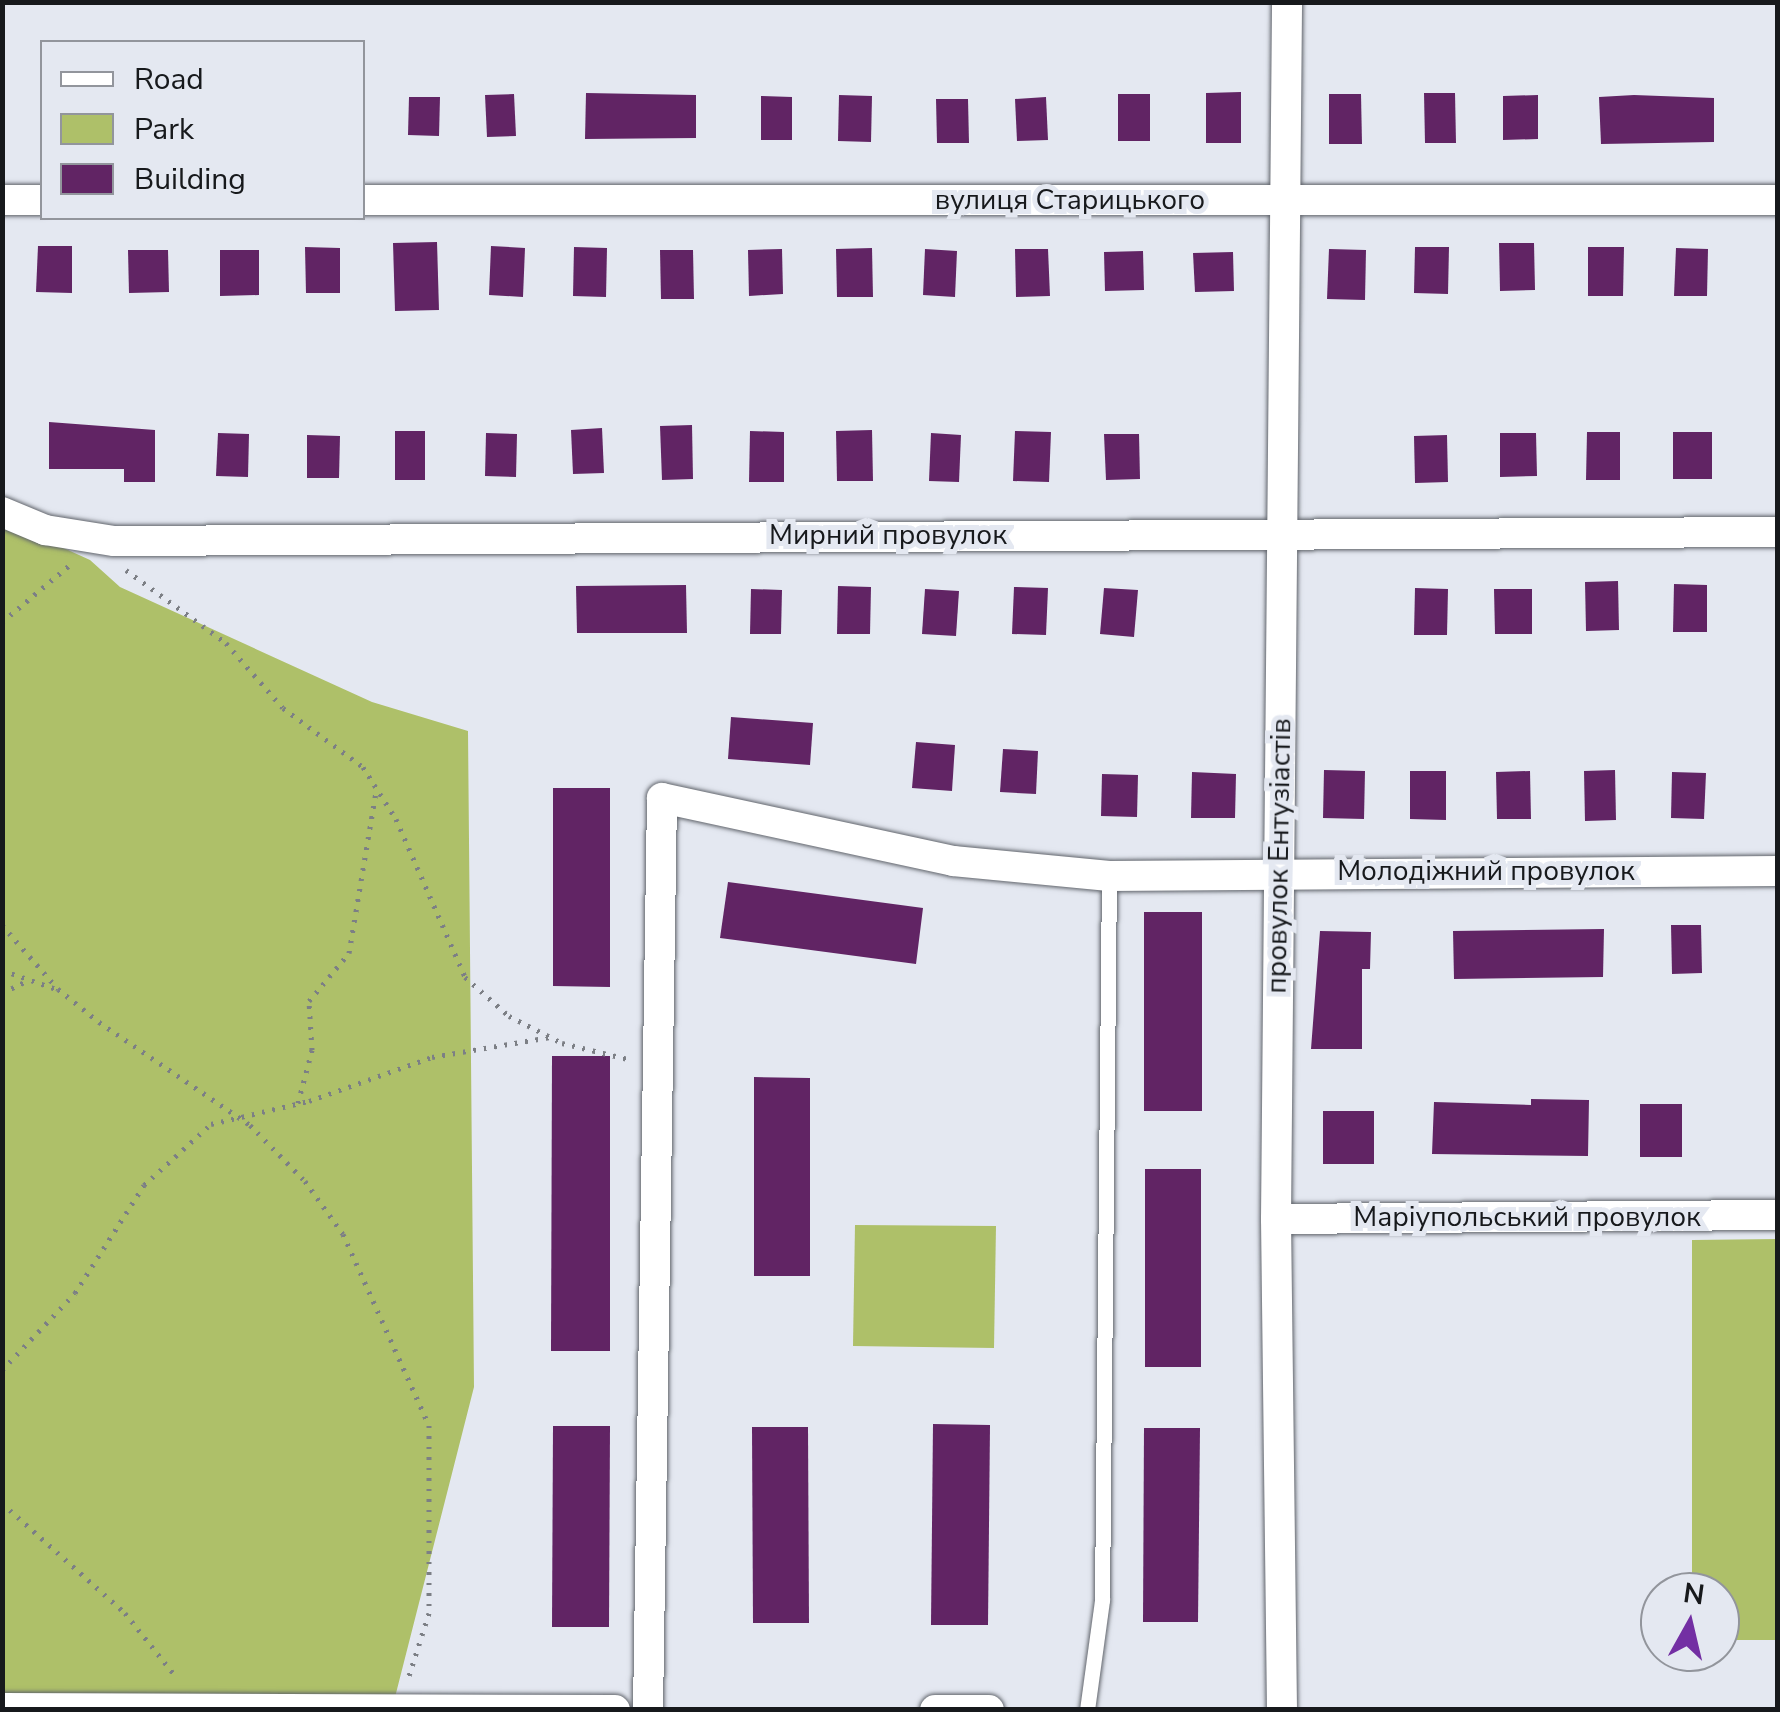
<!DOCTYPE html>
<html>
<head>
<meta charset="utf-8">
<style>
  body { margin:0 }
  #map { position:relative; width:1780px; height:1712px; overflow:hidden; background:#e4e8f1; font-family:"Nunito Sans",sans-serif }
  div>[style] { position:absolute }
  .green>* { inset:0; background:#aec069 }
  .building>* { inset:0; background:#612464 }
  .path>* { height:5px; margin-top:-2.5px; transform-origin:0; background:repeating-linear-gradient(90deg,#7c7f85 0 2.5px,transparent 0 10.5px) }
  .roads { filter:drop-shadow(0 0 2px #61656c) drop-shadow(0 0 2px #61656c) }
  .lane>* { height:15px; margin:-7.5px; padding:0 7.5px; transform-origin:7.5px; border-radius:7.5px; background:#fff }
  .street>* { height:30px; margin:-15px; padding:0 15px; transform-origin:15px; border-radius:15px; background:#fff }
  span { translate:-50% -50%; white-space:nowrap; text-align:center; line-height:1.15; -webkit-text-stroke:10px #e4e8f1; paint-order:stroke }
  .street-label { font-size:28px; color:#17191c }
  .frame { position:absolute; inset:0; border:5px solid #17191c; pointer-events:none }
  .legend { position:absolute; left:40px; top:40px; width:325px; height:180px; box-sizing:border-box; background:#e4e8f1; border:2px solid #92959c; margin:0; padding:12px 18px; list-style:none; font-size:30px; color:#17191c }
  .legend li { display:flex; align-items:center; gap:20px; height:50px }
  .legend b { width:50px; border:2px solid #92959c }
  .north { position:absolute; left:1640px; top:1572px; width:100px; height:100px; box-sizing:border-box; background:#e4e8f1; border:2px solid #92959c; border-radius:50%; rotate:8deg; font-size:28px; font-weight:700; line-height:40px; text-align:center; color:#17191c }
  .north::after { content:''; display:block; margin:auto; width:35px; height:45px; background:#732fa3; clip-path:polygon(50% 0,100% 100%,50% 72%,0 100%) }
</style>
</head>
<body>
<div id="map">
  <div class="green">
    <div style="clip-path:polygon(2px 520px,90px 560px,120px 587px,372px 702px,468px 731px,474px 1387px,392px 1709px,3px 1709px)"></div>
    <div style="clip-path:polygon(855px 1225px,996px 1226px,994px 1348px,853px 1346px)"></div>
    <div style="clip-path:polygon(1777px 1239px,1777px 1640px,1720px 1640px,1720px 1592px,1692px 1592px,1692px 1240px)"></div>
  </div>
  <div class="building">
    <div style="clip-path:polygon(1241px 92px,1241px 143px,1206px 143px,1206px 93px)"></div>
    <div style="clip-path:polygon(586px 93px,696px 95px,696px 138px,585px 139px)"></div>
    <div style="clip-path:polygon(1424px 93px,1455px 93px,1456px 143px,1425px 143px)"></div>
    <div style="clip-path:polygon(514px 94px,516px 136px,487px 137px,485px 95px)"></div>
    <div style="clip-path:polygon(1118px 94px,1150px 94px,1150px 141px,1118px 141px)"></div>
    <div style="clip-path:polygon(1329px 94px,1361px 94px,1362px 144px,1329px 144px)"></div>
    <div style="clip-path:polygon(839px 95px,872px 96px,871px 142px,838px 141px)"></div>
    <div style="clip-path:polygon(1538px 95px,1538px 139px,1503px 140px,1503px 96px)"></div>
    <div style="clip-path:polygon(1634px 95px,1714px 98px,1714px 142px,1601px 144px,1599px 97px)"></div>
    <div style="clip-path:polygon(761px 96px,792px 97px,792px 140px,761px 140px)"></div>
    <div style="clip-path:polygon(409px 97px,440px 97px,439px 136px,408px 135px)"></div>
    <div style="clip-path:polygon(1046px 97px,1048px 140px,1017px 141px,1015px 99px)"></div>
    <div style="clip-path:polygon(936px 99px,968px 99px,969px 143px,937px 143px)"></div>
    <div style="clip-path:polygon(437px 242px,439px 310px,395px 311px,393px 243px)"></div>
    <div style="clip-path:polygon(1499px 243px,1534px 243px,1535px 290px,1500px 291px)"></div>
    <div style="clip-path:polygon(38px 246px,72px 246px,72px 293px,36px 292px)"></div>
    <div style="clip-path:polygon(491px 246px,525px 248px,523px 297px,489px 295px)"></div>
    <div style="clip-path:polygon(305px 247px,340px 248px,340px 293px,306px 293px)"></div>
    <div style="clip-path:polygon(574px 247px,607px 248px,606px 297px,573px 296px)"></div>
    <div style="clip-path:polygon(1415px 247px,1449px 247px,1448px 294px,1414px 293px)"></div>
    <div style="clip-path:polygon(1588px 247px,1624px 247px,1623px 296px,1588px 296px)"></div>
    <div style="clip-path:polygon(872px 248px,873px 297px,837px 297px,836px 249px)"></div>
    <div style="clip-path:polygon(1676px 248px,1708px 249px,1707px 296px,1674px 296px)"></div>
    <div style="clip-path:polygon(782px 249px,783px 294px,749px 296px,748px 250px)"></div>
    <div style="clip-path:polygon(925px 249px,957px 251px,955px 297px,923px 295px)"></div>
    <div style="clip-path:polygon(1015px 249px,1048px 249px,1050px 296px,1016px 297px)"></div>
    <div style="clip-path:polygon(1329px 249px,1366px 250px,1365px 300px,1327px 299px)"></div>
    <div style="clip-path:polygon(128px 250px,168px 250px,169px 292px,129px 293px)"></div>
    <div style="clip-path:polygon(220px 250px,259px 250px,259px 295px,220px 296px)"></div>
    <div style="clip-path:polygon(660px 250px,693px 250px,694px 299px,661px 299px)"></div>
    <div style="clip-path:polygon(1143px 251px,1144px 290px,1105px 291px,1104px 252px)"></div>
    <div style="clip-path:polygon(1233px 252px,1234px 291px,1195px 292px,1193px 253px)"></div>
    <div style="clip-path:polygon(49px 422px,155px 430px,155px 482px,124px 482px,124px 469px,49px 469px)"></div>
    <div style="clip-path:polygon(692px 425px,693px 479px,662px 480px,660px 426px)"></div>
    <div style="clip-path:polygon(602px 428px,604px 473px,573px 474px,571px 430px)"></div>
    <div style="clip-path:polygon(872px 430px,873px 481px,837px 481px,836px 431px)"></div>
    <div style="clip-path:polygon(395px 431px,425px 431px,425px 480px,395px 480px)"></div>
    <div style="clip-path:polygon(750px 431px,784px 432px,784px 482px,749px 482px)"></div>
    <div style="clip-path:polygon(1015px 431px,1051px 432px,1049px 482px,1013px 481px)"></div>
    <div style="clip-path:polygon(1587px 432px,1620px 432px,1620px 480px,1586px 480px)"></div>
    <div style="clip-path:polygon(1673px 432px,1712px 432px,1712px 479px,1673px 479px)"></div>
    <div style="clip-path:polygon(218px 433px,249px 434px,248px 477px,216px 476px)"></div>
    <div style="clip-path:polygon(486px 433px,517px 434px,516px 477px,485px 476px)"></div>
    <div style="clip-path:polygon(931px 433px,961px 435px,959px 482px,929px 481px)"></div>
    <div style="clip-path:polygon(1500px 433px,1536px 433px,1537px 476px,1500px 477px)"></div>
    <div style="clip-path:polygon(1104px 434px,1139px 434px,1140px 479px,1106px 480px)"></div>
    <div style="clip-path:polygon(307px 435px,340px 436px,339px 478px,307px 478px)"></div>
    <div style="clip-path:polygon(1447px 435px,1448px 482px,1415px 483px,1414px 436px)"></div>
    <div style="clip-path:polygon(1618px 581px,1619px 630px,1586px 631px,1585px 582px)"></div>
    <div style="clip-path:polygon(1674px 584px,1707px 585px,1707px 632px,1673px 632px)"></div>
    <div style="clip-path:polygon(686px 585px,687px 633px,577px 633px,576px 586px)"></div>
    <div style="clip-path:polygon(838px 586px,871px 587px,870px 634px,837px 634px)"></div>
    <div style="clip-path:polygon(1014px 587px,1048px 588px,1046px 635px,1012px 634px)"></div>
    <div style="clip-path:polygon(1104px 588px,1138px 590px,1134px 637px,1100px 634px)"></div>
    <div style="clip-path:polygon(1415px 588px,1448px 589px,1447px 635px,1414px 635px)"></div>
    <div style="clip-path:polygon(751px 589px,782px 590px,781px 634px,750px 634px)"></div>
    <div style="clip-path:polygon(925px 589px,959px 591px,956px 636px,922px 634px)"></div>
    <div style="clip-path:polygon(1494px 589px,1532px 589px,1532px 634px,1495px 634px)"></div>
    <div style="clip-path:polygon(731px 717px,813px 723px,810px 765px,728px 759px)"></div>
    <div style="clip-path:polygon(916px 742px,955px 745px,952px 791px,912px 788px)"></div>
    <div style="clip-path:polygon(1003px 749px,1038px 751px,1036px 794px,1000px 792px)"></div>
    <div style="clip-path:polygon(1324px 770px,1365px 771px,1364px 819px,1323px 818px)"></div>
    <div style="clip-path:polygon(1615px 770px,1616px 820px,1585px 821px,1584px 771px)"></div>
    <div style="clip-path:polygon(1410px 771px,1446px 771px,1446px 820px,1410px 819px)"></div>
    <div style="clip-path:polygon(1530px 771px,1531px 819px,1497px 819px,1496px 772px)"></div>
    <div style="clip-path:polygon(1192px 772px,1236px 774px,1235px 818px,1191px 818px)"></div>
    <div style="clip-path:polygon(1672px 772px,1706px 773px,1704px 819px,1671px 818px)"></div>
    <div style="clip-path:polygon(1102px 774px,1138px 775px,1137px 817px,1101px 816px)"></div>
    <div style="clip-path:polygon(553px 788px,610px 788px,610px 987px,553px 986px)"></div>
    <div style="clip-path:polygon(728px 882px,923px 908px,916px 964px,720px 938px)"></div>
    <div style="clip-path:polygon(1144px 912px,1202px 912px,1202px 1111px,1144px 1111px)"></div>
    <div style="clip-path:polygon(1671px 925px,1701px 925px,1702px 973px,1672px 974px)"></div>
    <div style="clip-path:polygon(1604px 929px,1603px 977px,1454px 979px,1453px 931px)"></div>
    <div style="clip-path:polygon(1320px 931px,1371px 932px,1370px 969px,1362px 969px,1362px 1049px,1311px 1049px)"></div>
    <div style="clip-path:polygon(552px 1056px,610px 1056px,610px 1351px,551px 1351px)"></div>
    <div style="clip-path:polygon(754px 1077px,810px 1078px,810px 1276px,754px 1276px)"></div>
    <div style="clip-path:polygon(1531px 1099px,1589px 1100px,1588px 1156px,1432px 1154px,1434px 1102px,1531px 1105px)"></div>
    <div style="clip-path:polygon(1640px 1104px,1682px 1104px,1682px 1157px,1640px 1157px)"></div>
    <div style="clip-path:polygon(1323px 1111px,1374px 1111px,1374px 1164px,1323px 1164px)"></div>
    <div style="clip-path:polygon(1145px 1169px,1201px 1169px,1201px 1367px,1145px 1367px)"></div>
    <div style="clip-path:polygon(933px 1424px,990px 1425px,988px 1625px,931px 1625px)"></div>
    <div style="clip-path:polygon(553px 1426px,610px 1426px,609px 1627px,552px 1627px)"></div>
    <div style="clip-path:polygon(752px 1427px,808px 1427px,809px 1623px,753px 1623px)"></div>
    <div style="clip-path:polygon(1144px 1428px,1200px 1428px,1198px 1622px,1143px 1622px)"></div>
  </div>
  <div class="path">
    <div style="left:126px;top:570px;width:124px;rotate:36.1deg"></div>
    <div style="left:226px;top:643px;width:86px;rotate:48.8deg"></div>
    <div style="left:283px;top:708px;width:99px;rotate:36.4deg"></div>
    <div style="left:363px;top:767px;width:62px;rotate:57.6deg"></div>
    <div style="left:396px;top:819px;width:172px;rotate:66.4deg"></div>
    <div style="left:465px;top:977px;width:59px;rotate:41.6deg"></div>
    <div style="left:509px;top:1016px;width:59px;rotate:27deg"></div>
    <div style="left:562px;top:1043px;width:72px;rotate:13.7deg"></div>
    <div style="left:2px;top:622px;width:92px;rotate:-40.1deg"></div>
    <div style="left:2px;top:925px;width:85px;rotate:48.8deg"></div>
    <div style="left:58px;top:989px;width:53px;rotate:38.8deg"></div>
    <div style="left:99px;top:1022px;width:183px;rotate:34.3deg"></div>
    <div style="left:250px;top:1125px;width:78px;rotate:45.5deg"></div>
    <div style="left:305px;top:1181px;width:65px;rotate:54.4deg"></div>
    <div style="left:343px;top:1234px;width:209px;rotate:65.8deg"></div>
    <div style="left:429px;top:1425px;width:188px;rotate:90deg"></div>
    <div style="left:429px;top:1613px;width:69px;rotate:107.7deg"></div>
    <div style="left:2px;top:970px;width:57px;rotate:19.4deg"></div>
    <div style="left:2px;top:993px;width:28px;rotate:-26deg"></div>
    <div style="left:298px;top:1103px;width:55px;rotate:-75.2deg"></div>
    <div style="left:312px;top:1050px;width:49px;rotate:-93.5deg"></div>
    <div style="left:309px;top:1001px;width:62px;rotate:-50.2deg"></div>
    <div style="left:349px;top:953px;width:163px;rotate:-80.5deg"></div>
    <div style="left:2px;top:1370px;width:106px;rotate:-46.5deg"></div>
    <div style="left:75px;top:1293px;width:128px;rotate:-57.4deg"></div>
    <div style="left:144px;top:1185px;width:91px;rotate:-42.3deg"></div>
    <div style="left:211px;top:1124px;width:101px;rotate:-13.2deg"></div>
    <div style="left:309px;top:1101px;width:131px;rotate:-19.7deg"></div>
    <div style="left:432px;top:1057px;width:120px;rotate:-9.6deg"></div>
    <div style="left:2px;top:1503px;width:165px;rotate:41.8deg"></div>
    <div style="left:125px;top:1613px;width:83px;rotate:51.3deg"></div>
  </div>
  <div class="roads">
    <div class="lane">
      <div style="left:1087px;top:1710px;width:111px;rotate:-82.2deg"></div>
      <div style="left:1102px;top:1600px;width:724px;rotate:-89.45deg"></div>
    </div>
    <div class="street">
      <div style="left:2px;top:200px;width:40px"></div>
      <div style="left:362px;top:200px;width:1416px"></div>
      <div style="left:2px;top:512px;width:47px;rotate:22.7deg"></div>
      <div style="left:45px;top:530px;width:70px;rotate:9.1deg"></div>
      <div style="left:114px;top:541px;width:1664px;rotate:-0.31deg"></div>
      <div style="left:1276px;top:1219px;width:502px;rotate:-0.46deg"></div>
      <div style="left:2px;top:1708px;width:613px;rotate:0.19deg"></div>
      <div style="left:648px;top:1710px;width:912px;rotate:-89.12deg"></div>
      <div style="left:662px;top:798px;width:298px;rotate:12.2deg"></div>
      <div style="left:953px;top:861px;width:157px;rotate:5.5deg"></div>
      <div style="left:1109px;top:876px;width:669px;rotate:-0.43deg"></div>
      <div style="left:935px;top:1710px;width:54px"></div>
      <div style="left:1282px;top:1710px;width:491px;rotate:-90.7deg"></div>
      <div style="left:1276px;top:1219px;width:1217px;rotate:-89.48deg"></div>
    </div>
  </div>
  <div class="street-label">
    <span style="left:1070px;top:200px">вулиця Старицького</span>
    <span style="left:888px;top:535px">Мирний провулок</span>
    <span style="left:1279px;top:856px;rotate:-89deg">провулок Ентузіастів</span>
    <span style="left:1486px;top:871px">Молодіжний провулок</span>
    <span style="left:1527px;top:1217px">Маріупольський провулок</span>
  </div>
  <div class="frame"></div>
  <ul class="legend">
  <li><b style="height:12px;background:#fff"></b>Road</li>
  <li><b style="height:28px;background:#aec069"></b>Park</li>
  <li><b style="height:28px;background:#612464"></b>Building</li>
  </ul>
  <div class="north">N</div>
</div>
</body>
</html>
